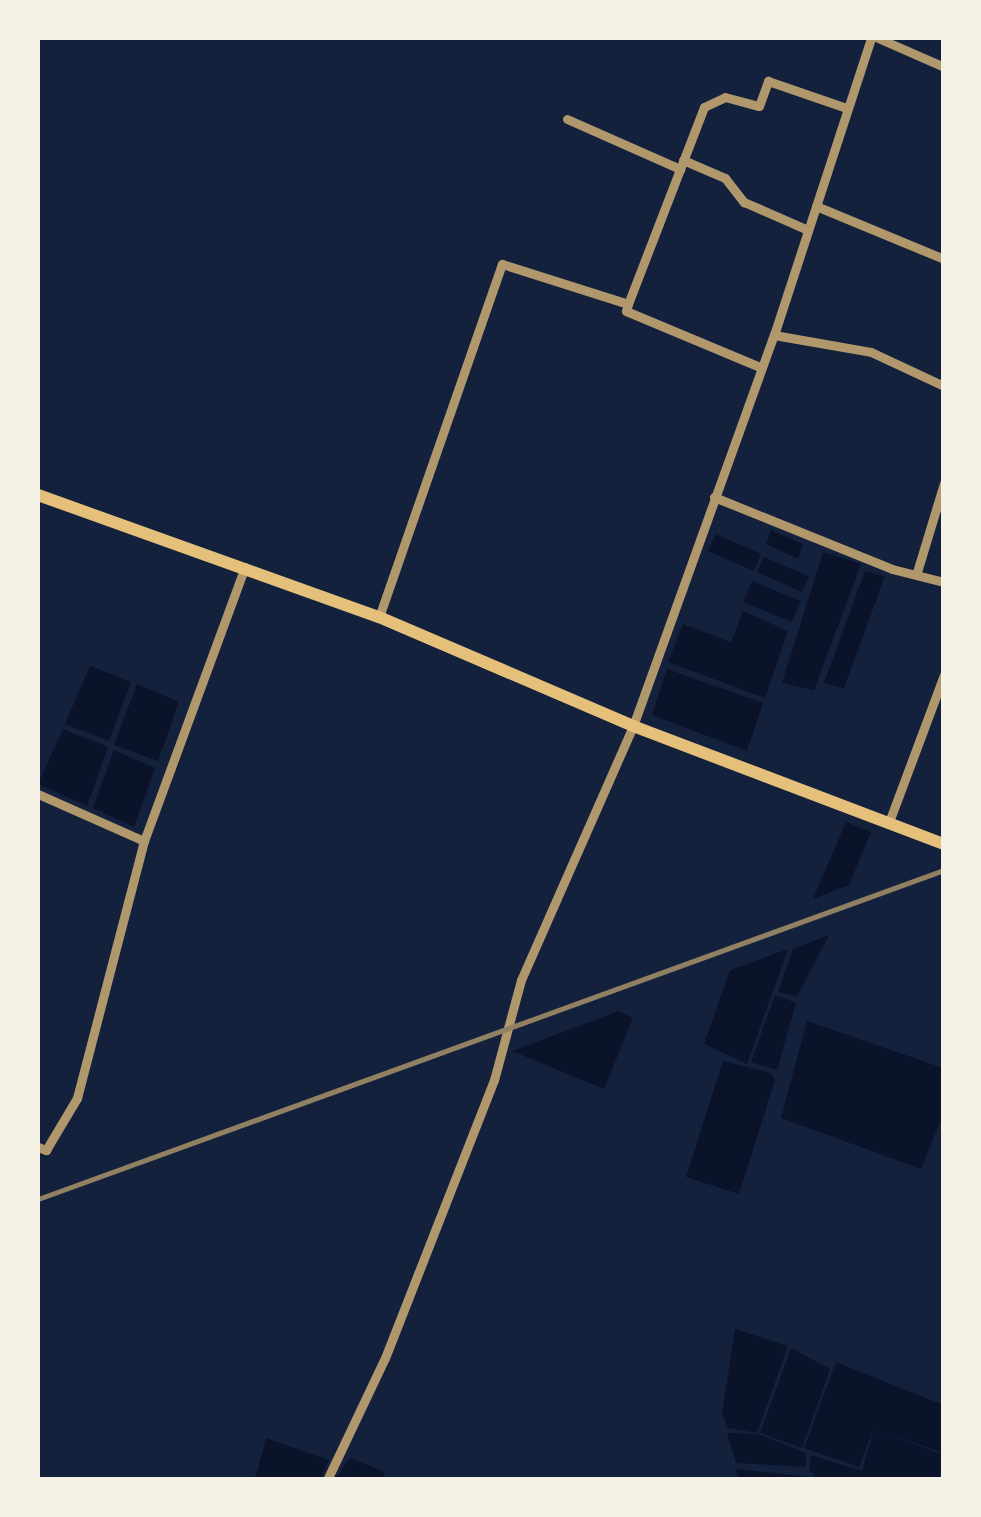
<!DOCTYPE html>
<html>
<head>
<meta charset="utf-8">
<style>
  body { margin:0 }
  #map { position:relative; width:981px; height:1517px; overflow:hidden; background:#14213d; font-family:Montserrat,sans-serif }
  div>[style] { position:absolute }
  .water>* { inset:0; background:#0b132b }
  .minor>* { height:9px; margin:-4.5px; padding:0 4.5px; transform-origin:4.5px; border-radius:4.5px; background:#b1986c }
  .secondary>* { height:12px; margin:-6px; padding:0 6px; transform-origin:6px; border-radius:6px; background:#e5c07b }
  .rail>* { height:5px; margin:-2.5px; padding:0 2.5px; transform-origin:2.5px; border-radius:2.5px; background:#918062 }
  span { translate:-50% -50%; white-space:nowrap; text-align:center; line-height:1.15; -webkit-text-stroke:8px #f6f1e7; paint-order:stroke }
  .frame { position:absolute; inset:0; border:40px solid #f6f1e7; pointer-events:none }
</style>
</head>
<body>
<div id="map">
  <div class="water">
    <div style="clip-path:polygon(771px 530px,803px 544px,798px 559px,766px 544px)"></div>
    <div style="clip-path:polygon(716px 534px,761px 554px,754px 571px,708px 551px)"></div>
    <div style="clip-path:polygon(823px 552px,861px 564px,814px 690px,782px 683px)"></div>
    <div style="clip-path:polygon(764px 557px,809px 576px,802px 592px,757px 572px)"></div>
    <div style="clip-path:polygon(865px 571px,885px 576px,844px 688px,824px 683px)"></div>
    <div style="clip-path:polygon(752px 581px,801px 601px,792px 622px,743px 602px)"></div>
    <div style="clip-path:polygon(743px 611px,788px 631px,765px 698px,668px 662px,683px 624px,731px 642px)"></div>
    <div style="clip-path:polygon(90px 666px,131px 682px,109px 741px,65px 724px)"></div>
    <div style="clip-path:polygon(667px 669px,763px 703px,747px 751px,652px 715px)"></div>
    <div style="clip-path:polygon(137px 684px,179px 702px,158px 761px,114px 745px)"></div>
    <div style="clip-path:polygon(63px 729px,108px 747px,87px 806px,38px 784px)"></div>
    <div style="clip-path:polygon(114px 750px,155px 768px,134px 827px,93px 808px)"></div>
    <div style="clip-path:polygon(846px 822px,871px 832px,849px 885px,813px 899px)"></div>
    <div style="clip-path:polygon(829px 935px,797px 997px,778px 992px,793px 949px)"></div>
    <div style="clip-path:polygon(788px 949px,747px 1064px,704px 1044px,730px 970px)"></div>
    <div style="clip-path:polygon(775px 995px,796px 1003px,777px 1070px,751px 1062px)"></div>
    <div style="clip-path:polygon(619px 1011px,633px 1018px,604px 1089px,512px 1051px)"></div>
    <div style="clip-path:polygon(807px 1021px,943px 1068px,943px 1114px,921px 1169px,781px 1118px)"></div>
    <div style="clip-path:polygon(723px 1061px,771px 1073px,775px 1080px,739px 1194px,686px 1177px)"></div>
    <div style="clip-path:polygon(735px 1329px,788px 1346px,757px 1433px,728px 1428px,722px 1414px)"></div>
    <div style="clip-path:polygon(791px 1348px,830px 1369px,802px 1448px,760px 1433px)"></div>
    <div style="clip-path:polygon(836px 1362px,943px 1405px,943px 1453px,875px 1429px,943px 1455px,939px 1479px,818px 1479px,809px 1470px,811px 1455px,862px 1471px,874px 1428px,859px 1467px,804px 1448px)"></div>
    <div style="clip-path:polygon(727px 1433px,758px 1434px,806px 1453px,806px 1467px,736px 1463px)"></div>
    <div style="clip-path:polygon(266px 1438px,329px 1460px,320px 1479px,255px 1479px)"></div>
    <div style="clip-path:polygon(350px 1458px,385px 1472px,383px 1479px,335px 1479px)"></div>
    <div style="clip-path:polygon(736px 1469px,809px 1477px,811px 1479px,739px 1479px)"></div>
  </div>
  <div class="minor">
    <div style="left:878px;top:38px;width:72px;rotate:23.7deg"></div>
    <div style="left:567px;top:119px;width:124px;rotate:23.9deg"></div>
    <div style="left:683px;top:160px;width:46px;rotate:23.2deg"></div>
    <div style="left:725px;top:178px;width:31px;rotate:52deg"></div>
    <div style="left:744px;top:202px;width:70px;rotate:23.6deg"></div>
    <div style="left:816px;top:206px;width:139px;rotate:22.5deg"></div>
    <div style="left:628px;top:304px;width:7px;rotate:106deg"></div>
    <div style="left:626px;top:311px;width:147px;rotate:22.7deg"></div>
    <div style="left:774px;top:335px;width:98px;rotate:9.9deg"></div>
    <div style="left:871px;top:352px;width:81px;rotate:25deg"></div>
    <div style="left:714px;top:497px;width:192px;rotate:22deg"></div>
    <div style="left:892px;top:569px;width:54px;rotate:14deg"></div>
    <div style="left:917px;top:572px;width:93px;rotate:-73.1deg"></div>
    <div style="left:379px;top:617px;width:374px;rotate:-70.8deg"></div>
    <div style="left:502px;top:264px;width:132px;rotate:17.6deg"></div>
    <div style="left:628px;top:304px;width:211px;rotate:-68.9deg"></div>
    <div style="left:704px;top:107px;width:23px;rotate:-25deg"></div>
    <div style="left:725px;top:97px;width:35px;rotate:15deg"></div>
    <div style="left:759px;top:106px;width:27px;rotate:-70deg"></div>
    <div style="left:768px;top:81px;width:83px;rotate:18.9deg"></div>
    <div style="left:38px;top:794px;width:116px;rotate:23.9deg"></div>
    <div style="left:889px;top:822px;width:157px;rotate:-69.5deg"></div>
    <div style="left:38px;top:1147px;width:9px;rotate:21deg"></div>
    <div style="left:46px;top:1150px;width:61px;rotate:-59.2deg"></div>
    <div style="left:77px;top:1098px;width:266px;rotate:-75.4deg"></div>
    <div style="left:144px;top:841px;width:292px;rotate:-69.8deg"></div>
    <div style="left:327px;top:1480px;width:135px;rotate:-64.6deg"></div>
    <div style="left:385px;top:1358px;width:299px;rotate:-68.6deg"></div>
    <div style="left:494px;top:1080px;width:104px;rotate:-74.9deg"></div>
    <div style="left:521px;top:980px;width:278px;rotate:-66.2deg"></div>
    <div style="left:633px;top:726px;width:416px;rotate:-70.2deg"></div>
    <div style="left:774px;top:335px;width:312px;rotate:-71.9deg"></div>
  </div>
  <div class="secondary">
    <div style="left:38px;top:495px;width:362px;rotate:19.7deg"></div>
    <div style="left:379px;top:617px;width:276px;rotate:23.2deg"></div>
    <div style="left:633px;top:726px;width:333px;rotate:20.8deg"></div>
  </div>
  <div class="rail">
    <div style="left:38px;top:1199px;width:964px;rotate:-19.96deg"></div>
  </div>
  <div class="frame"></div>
</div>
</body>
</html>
